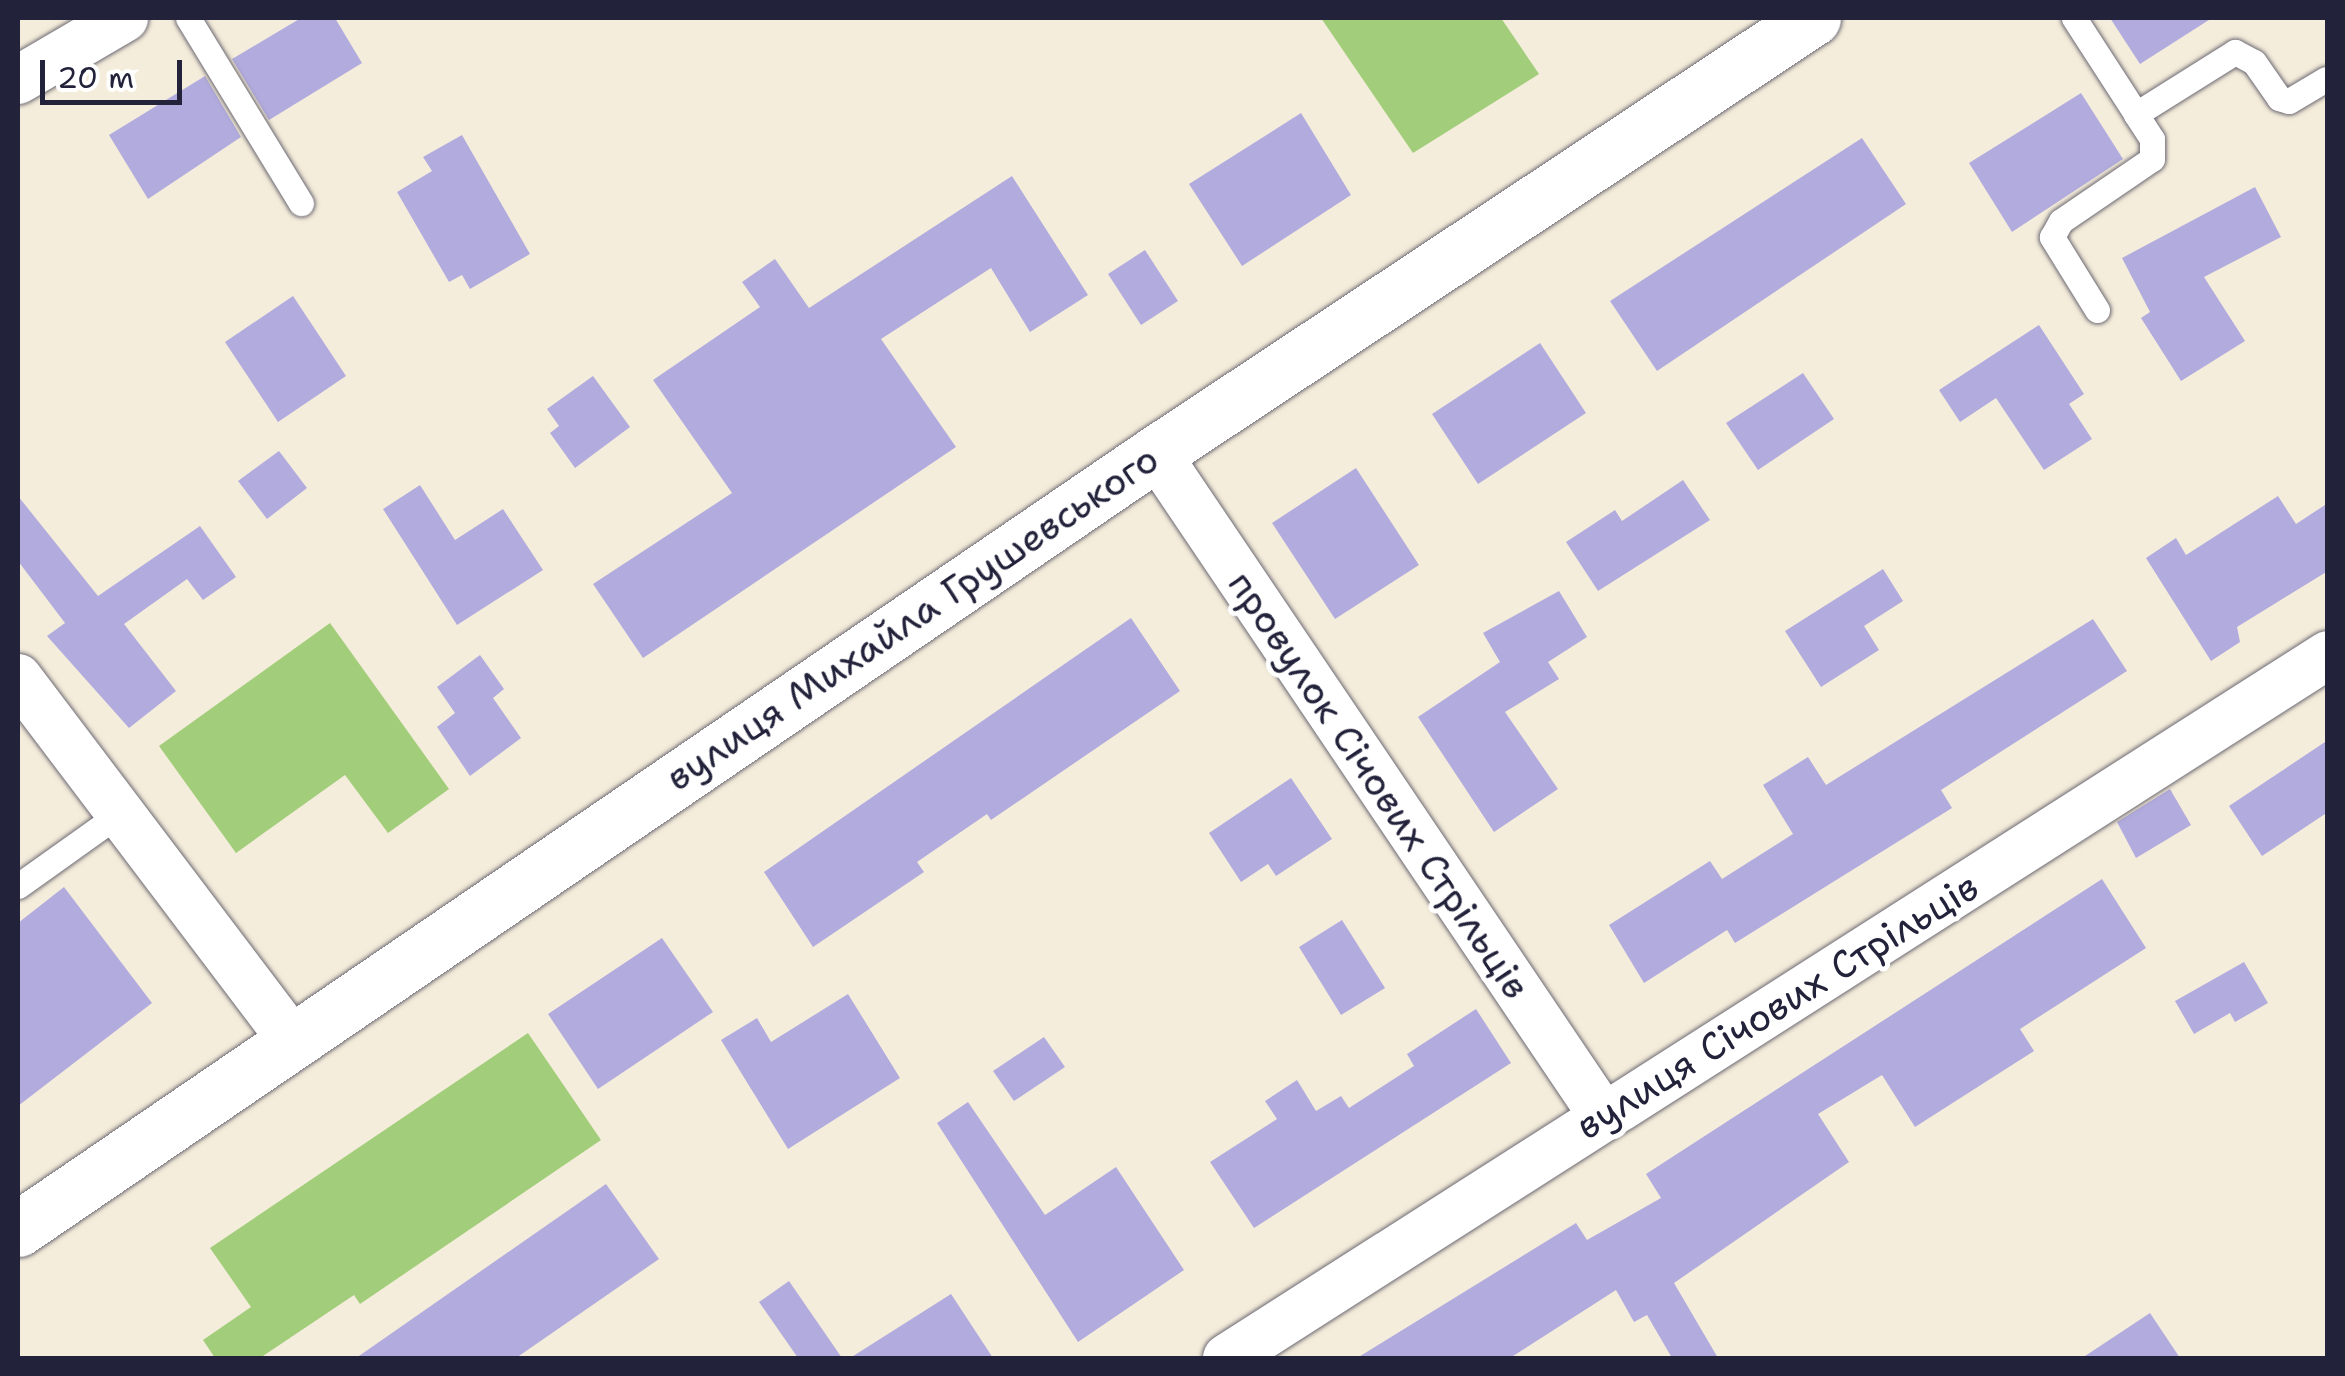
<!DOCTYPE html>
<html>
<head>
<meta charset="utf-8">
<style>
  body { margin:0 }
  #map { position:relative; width:2345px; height:1376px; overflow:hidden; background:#f5eddb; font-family:"Shantell Sans",sans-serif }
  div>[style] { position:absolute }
  .green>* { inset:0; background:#a2cd7a }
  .building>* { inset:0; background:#b2acde }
  .roads { filter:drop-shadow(0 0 2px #6c6973) drop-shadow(0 0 2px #6c6973) }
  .service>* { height:25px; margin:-12.5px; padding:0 12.5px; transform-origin:12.5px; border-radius:12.5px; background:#fff }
  .minor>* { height:48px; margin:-24px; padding:0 24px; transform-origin:24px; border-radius:24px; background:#fff }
  .tertiary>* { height:55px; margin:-27.5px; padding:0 27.5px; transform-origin:27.5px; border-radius:27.5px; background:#fff }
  span { translate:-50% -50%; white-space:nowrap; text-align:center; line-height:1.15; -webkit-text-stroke:10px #fff; paint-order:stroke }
  .street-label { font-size:38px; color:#22223b }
  .frame { position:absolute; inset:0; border:20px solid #22223b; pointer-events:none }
  .scale { position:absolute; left:40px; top:60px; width:142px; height:45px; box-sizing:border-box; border:5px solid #22223b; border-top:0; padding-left:12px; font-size:30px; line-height:35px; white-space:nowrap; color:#22223b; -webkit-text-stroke:8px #fff; paint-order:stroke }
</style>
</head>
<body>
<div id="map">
  <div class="green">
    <div style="clip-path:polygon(1321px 18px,1501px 18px,1539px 74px,1413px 153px)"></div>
    <div style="clip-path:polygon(330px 623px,449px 789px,388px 833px,345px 775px,236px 853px,159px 746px)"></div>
    <div style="clip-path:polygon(528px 1033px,601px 1140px,360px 1304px,354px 1295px,260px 1358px,215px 1358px,203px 1340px,251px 1307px,210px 1248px)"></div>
  </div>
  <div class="building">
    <div style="clip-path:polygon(301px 18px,335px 18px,362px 63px,269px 120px,232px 59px)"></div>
    <div style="clip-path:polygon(2110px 18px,2212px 18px,2140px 64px)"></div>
    <div style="clip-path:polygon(205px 76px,241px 137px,148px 199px,109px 135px)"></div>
    <div style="clip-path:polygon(2081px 93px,2123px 159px,2012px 232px,1969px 163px)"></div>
    <div style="clip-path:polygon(1301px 113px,1351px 195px,1242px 266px,1189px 184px)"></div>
    <div style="clip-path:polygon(462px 135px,530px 254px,470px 289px,462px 275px,449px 282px,397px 192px,432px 171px,423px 157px)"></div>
    <div style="clip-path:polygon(1862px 138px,1906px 204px,1657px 371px,1610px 301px)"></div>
    <div style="clip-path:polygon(1012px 176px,1088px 295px,1030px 332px,991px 268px,881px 339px,956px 447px,643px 658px,593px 584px,732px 493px,653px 380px,760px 307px,742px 282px,775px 259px,809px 308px)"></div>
    <div style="clip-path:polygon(2255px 187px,2281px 237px,2204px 277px,2245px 341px,2181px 381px,2141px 318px,2150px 312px,2122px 258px)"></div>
    <div style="clip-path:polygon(1145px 250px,1178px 301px,1141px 325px,1108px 274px)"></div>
    <div style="clip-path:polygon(293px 296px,346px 376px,278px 422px,225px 342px)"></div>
    <div style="clip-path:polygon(2039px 325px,2084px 394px,2069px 404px,2092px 439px,2044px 470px,1996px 398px,1960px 422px,1939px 390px)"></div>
    <div style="clip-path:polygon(1540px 343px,1586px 413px,1478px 484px,1432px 414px)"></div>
    <div style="clip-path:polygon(1803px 373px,1834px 419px,1758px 470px,1726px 423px)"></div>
    <div style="clip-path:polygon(593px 376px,630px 427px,575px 468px,550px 433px,559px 426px,547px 409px)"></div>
    <div style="clip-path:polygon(279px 451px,307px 488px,267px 519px,238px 481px)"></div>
    <div style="clip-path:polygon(1356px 468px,1419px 565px,1335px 619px,1272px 523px)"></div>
    <div style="clip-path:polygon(1683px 480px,1710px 520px,1598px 591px,1566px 542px,1615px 510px,1622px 521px)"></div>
    <div style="clip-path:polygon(420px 485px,455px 540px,503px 509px,543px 570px,457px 625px,383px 509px)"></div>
    <div style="clip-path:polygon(18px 496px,98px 596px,200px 526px,236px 577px,203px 600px,187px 579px,124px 624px,176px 691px,129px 728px,47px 636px,65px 623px,18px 561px)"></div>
    <div style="clip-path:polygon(2278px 496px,2296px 524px,2328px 503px,2328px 571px,2237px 627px,2240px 642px,2211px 661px,2146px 558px,2176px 538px,2186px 555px)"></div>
    <div style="clip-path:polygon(1883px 569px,1903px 601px,1864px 626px,1879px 650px,1821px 687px,1785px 631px)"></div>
    <div style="clip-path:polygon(1559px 591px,1587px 637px,1548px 662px,1559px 679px,1505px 712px,1558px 789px,1494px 832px,1418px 717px,1500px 662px,1483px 633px)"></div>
    <div style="clip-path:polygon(1131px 618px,1180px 691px,991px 820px,987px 814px,917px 862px,924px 872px,813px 947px,764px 872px)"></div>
    <div style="clip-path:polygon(2093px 619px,2127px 671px,1941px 790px,1952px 808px,1735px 943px,1727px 930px,1644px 983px,1609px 925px,1710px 861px,1722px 879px,1793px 834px,1763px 785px,1808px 757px,1826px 785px)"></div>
    <div style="clip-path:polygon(480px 655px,504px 689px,493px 698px,521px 738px,470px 776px,437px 727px,455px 713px,437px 687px)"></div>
    <div style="clip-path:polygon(2328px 740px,2328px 812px,2262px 856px,2229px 806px)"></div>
    <div style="clip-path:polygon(1291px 778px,1332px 839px,1276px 876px,1268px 864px,1241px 882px,1209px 833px)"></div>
    <div style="clip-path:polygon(2170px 789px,2191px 825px,2136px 858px,2117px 822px)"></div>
    <div style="clip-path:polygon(2102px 879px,2146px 948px,2020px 1029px,2034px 1051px,1915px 1127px,1882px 1075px,1818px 1114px,1849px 1162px,1674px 1283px,1718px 1358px,1672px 1358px,1647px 1315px,1634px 1322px,1616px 1290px,1510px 1358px,1357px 1358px,1576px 1223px,1587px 1240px,1661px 1198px,1646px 1174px)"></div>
    <div style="clip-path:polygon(64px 887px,152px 1003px,18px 1106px,18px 923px)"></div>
    <div style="clip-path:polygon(1342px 920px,1385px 988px,1341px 1015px,1299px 947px)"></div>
    <div style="clip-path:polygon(662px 938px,713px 1012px,598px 1089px,548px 1014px)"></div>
    <div style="clip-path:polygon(2244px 962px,2268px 1003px,2235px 1022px,2230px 1013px,2194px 1034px,2175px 1001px)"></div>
    <div style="clip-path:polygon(848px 994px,900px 1078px,788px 1149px,721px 1040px,757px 1018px,771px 1042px)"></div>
    <div style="clip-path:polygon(1476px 1009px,1511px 1063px,1254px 1228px,1210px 1162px,1277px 1119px,1265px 1101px,1297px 1080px,1316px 1111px,1341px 1096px,1349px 1108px,1414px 1066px,1407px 1054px)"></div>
    <div style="clip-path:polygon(1044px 1037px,1065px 1067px,1014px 1101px,993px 1071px)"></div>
    <div style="clip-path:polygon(968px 1102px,1045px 1215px,1116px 1167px,1184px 1270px,1078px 1342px,937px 1123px)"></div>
    <div style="clip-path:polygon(606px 1184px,659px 1259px,516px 1358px,356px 1358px)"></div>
    <div style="clip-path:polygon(789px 1281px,842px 1358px,798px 1358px,759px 1302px)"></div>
    <div style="clip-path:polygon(951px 1294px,993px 1358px,850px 1358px)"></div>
    <div style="clip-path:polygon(2150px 1313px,2180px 1358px,2082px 1358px)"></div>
  </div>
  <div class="roads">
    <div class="service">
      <div style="left:188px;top:18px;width:217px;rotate:58.6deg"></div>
      <div style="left:2074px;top:18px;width:114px;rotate:57.1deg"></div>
      <div style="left:2136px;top:114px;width:117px;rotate:-32.1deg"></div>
      <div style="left:2235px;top:52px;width:21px;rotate:28deg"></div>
      <div style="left:2254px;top:62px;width:44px;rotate:55.2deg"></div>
      <div style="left:2279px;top:98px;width:10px;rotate:17deg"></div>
      <div style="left:2289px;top:101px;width:43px;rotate:-30.7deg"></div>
      <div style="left:2097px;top:310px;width:86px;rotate:-121.7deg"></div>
      <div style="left:2052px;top:237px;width:18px;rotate:-61deg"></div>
      <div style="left:2061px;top:221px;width:110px;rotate:-34.3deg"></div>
      <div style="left:2152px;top:159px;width:20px;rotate:-90deg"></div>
      <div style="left:2152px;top:139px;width:30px;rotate:-123deg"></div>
      <div style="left:18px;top:886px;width:129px;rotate:-35.5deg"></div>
    </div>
    <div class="minor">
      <div style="left:18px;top:80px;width:123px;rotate:-30.3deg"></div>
      <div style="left:1156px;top:453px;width:800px;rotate:56.01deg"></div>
      <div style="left:18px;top:678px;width:453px;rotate:52.9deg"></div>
      <div style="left:1227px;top:1358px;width:1306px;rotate:-32.56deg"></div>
    </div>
    <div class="tertiary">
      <div style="left:18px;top:1229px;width:1377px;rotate:-34.29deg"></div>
      <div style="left:1156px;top:453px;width:788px;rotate:-33.51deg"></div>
    </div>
  </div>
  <div class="street-label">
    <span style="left:912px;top:618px;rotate:-34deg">вулиця Михайла Грушевського</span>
    <span style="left:1379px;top:785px;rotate:56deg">провулок Січових Стрільців</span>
    <span style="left:1777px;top:1006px;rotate:-32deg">вулиця Січових Стрільців</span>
  </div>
  <div class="frame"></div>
  <div class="scale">20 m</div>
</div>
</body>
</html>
